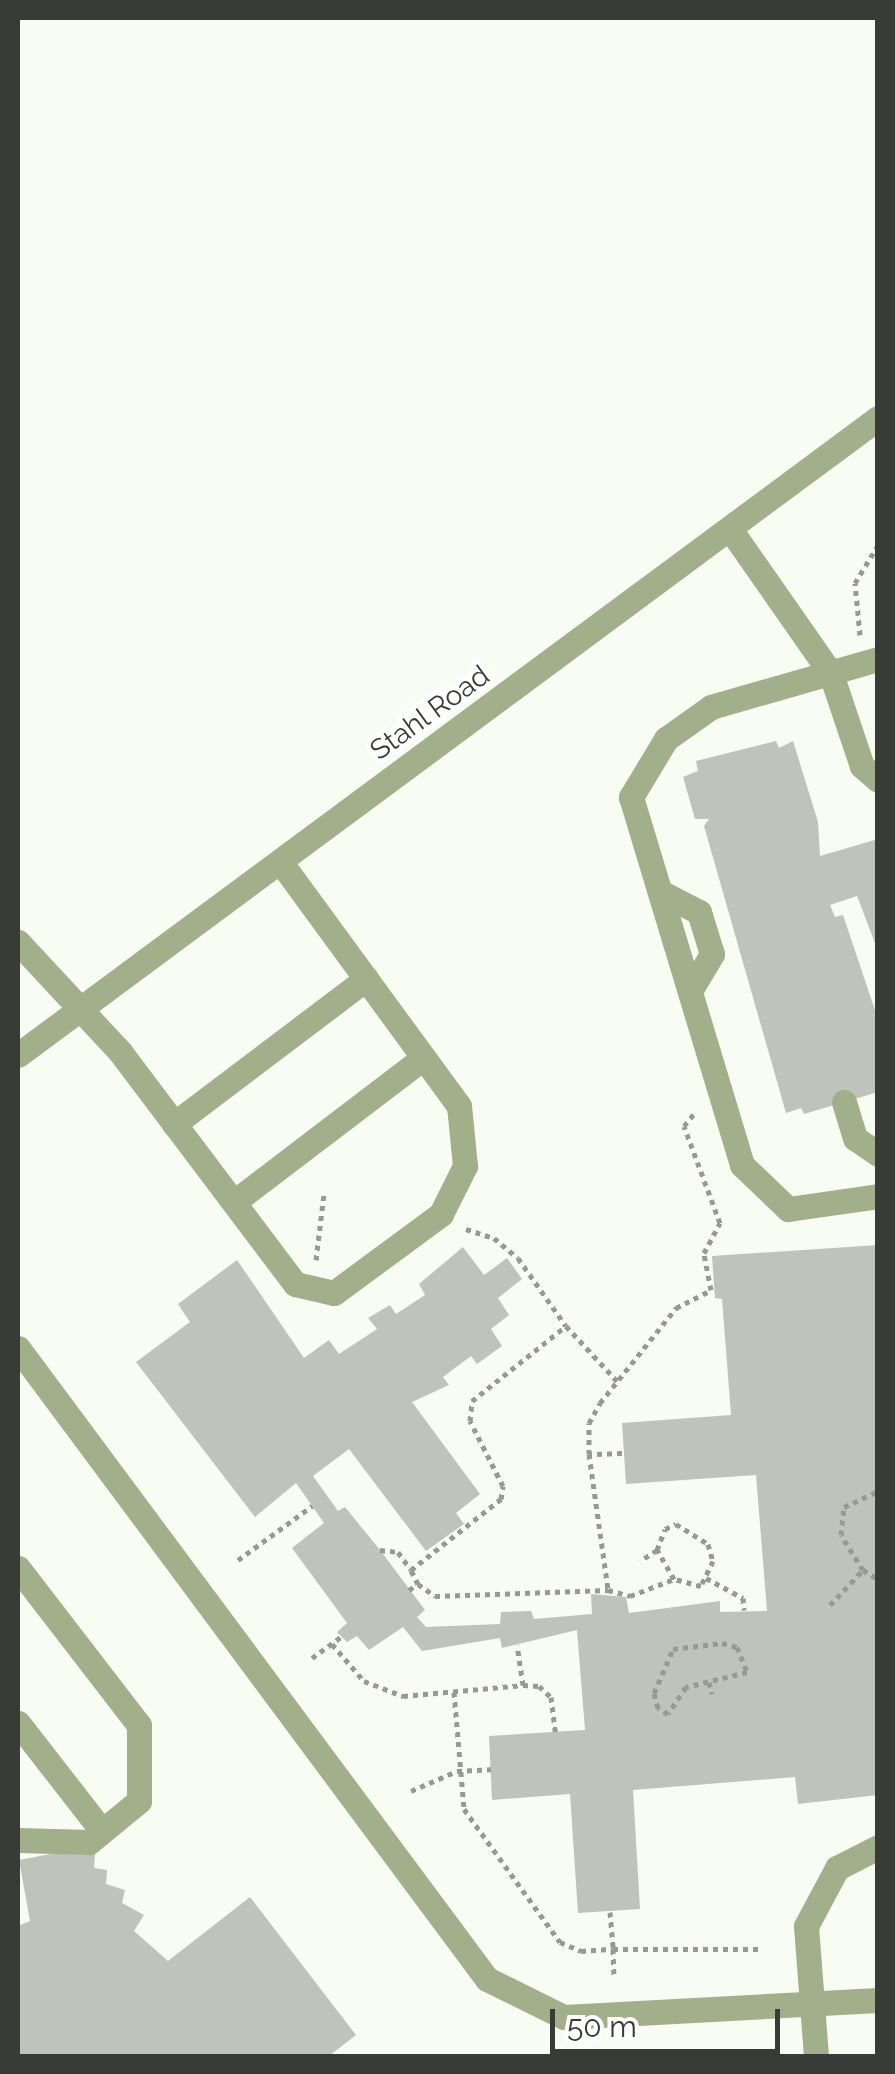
<!DOCTYPE html>
<html>
<head>
<meta charset="utf-8">
<style>
  body { margin:0 }
  #map { position:relative; width:895px; height:2074px; overflow:hidden; background:#f8fcf2; font-family:Raleway,sans-serif }
  div>[style] { position:absolute }
  .building>* { inset:0; background:#bfc3b9 }
  .path>* { height:5px; margin-top:-2.5px; transform-origin:0; background:repeating-linear-gradient(90deg,#979a93 0 5px,transparent 0 10px) }
  .minor>* { height:25px; margin:-12.5px; padding:0 12.5px; transform-origin:12.5px; border-radius:12.5px; background:#a1af8a }
  span { translate:-50% -50%; white-space:nowrap; text-align:center; line-height:1.15; -webkit-text-stroke:10px #fff; paint-order:stroke }
  .street-label { font-size:28px; color:#393b37 }
  .frame { position:absolute; inset:0; border:20px solid #393b37; pointer-events:none }
  .scale { position:absolute; left:550px; top:2009px; width:230px; height:45px; box-sizing:border-box; border:5px solid #393b37; border-top:0; padding-left:12px; font-size:30px; line-height:35px; white-space:nowrap; color:#393b37; -webkit-text-stroke:8px #fff; paint-order:stroke }
</style>
</head>
<body>
<div id="map">
  <div class="building">
    <div style="clip-path:polygon(776px 741px,779px 748px,793px 741px,818px 822px,820px 856px,878px 839px,878px 951px,857px 896px,830px 905px,835px 917px,843px 915px,878px 1019px,878px 1092px,804px 1114px,801px 1108px,786px 1113px,704px 826px,709px 819px,695px 819px,683px 777px,698px 771px,696px 761px)"></div>
    <div style="clip-path:polygon(878px 1245px,878px 1795px,798px 1804px,795px 1777px,633px 1790px,640px 1909px,578px 1913px,570px 1794px,492px 1800px,489px 1736px,585px 1730px,577px 1630px,502px 1648px,500px 1638px,422px 1651px,403px 1627px,369px 1650px,357px 1636px,347px 1642px,337px 1632px,347px 1623px,292px 1548px,324px 1523px,296px 1483px,255px 1517px,136px 1362px,190px 1322px,178px 1304px,237px 1260px,304px 1358px,329px 1340px,339px 1354px,377px 1329px,368px 1318px,390px 1305px,396px 1314px,425px 1295px,419px 1284px,463px 1247px,484px 1275px,507px 1258px,522px 1279px,498px 1298px,509px 1315px,491px 1329px,502px 1346px,477px 1364px,471px 1356px,443px 1377px,449px 1385px,412px 1402px,480px 1494px,456px 1513px,464px 1524px,426px 1551px,349px 1449px,313px 1476px,338px 1511px,345px 1507px,380px 1550px,425px 1610px,417px 1617px,426px 1627px,500px 1624px,501px 1612px,531px 1611px,534px 1619px,592px 1614px,591px 1594px,626px 1597px,629px 1613px,720px 1601px,720px 1612px,767px 1611px,756px 1475px,626px 1484px,622px 1423px,731px 1415px,722px 1299px,715px 1298px,712px 1256px)"></div>
    <div style="clip-path:polygon(61px 1852px,95px 1854px,94px 1868px,107px 1870px,106px 1884px,125px 1890px,122px 1903px,144px 1915px,134px 1931px,168px 1961px,250px 1897px,356px 2035px,329px 2056px,18px 2056px,18px 1926px,30px 1921px,19px 1860px)"></div>
  </div>
  <div class="path">
    <div style="left:860px;top:635px;width:52px;rotate:-95.5deg"></div>
    <div style="left:855px;top:583px;width:44px;rotate:-58.8deg"></div>
    <div style="left:466px;top:1229px;width:29px;rotate:18deg"></div>
    <div style="left:494px;top:1238px;width:31px;rotate:40deg"></div>
    <div style="left:518px;top:1258px;width:83px;rotate:54.8deg"></div>
    <div style="left:566px;top:1326px;width:76px;rotate:47.1deg"></div>
    <div style="left:316px;top:1260px;width:66px;rotate:-83.1deg"></div>
    <div style="left:622px;top:1453px;width:33px;rotate:178deg"></div>
    <div style="left:589px;top:1454px;width:31px;rotate:-90deg"></div>
    <div style="left:589px;top:1423px;width:23px;rotate:-61deg"></div>
    <div style="left:600px;top:1403px;width:122px;rotate:-51.3deg"></div>
    <div style="left:676px;top:1308px;width:39px;rotate:-27deg"></div>
    <div style="left:711px;top:1290px;width:38px;rotate:-101deg"></div>
    <div style="left:704px;top:1253px;width:34px;rotate:-62deg"></div>
    <div style="left:720px;top:1223px;width:103px;rotate:-110.4deg"></div>
    <div style="left:684px;top:1126px;width:19px;rotate:-51deg"></div>
    <div style="left:589px;top:1454px;width:137px;rotate:82deg"></div>
    <div style="left:608px;top:1590px;width:23px;rotate:15deg"></div>
    <div style="left:630px;top:1596px;width:47px;rotate:-21.1deg"></div>
    <div style="left:674px;top:1579px;width:34px;rotate:-120deg"></div>
    <div style="left:657px;top:1550px;width:20px;rotate:147deg"></div>
    <div style="left:380px;top:1550px;width:18px;rotate:6deg"></div>
    <div style="left:398px;top:1552px;width:22px;rotate:54deg"></div>
    <div style="left:411px;top:1570px;width:115px;rotate:-38.3deg"></div>
    <div style="left:501px;top:1499px;width:13px;rotate:-81deg"></div>
    <div style="left:503px;top:1486px;width:73px;rotate:-116.9deg"></div>
    <div style="left:470px;top:1421px;width:20px;rotate:-84deg"></div>
    <div style="left:472px;top:1401px;width:120px;rotate:-38.6deg"></div>
    <div style="left:657px;top:1550px;width:22px;rotate:-69deg"></div>
    <div style="left:665px;top:1529px;width:12px;rotate:-24deg"></div>
    <div style="left:676px;top:1524px;width:38px;rotate:32deg"></div>
    <div style="left:708px;top:1544px;width:18px;rotate:74deg"></div>
    <div style="left:713px;top:1561px;width:28px;rotate:116deg"></div>
    <div style="left:701px;top:1586px;width:28px;rotate:-165deg"></div>
    <div style="left:238px;top:1560px;width:92px;rotate:-36.1deg"></div>
    <div style="left:863px;top:1570px;width:41px;rotate:-122.2deg"></div>
    <div style="left:841px;top:1535px;width:28px;rotate:-84deg"></div>
    <div style="left:844px;top:1507px;width:38px;rotate:-25deg"></div>
    <div style="left:706px;top:1578px;width:42px;rotate:28.4deg"></div>
    <div style="left:743px;top:1598px;width:12px;rotate:85deg"></div>
    <div style="left:418px;top:1584px;width:21px;rotate:35deg"></div>
    <div style="left:435px;top:1596px;width:173px;rotate:-2deg"></div>
    <div style="left:409px;top:1590px;width:11px;rotate:-34deg"></div>
    <div style="left:418px;top:1584px;width:16px;rotate:-117deg"></div>
    <div style="left:830px;top:1605px;width:48px;rotate:-46.7deg"></div>
    <div style="left:863px;top:1570px;width:17px;rotate:31deg"></div>
    <div style="left:722px;top:1643px;width:16px;rotate:15deg"></div>
    <div style="left:737px;top:1647px;width:27px;rotate:68deg"></div>
    <div style="left:747px;top:1672px;width:63px;rotate:166.2deg"></div>
    <div style="left:686px;top:1687px;width:32px;rotate:124deg"></div>
    <div style="left:668px;top:1714px;width:12px;rotate:-149deg"></div>
    <div style="left:658px;top:1708px;width:16px;rotate:-105deg"></div>
    <div style="left:654px;top:1693px;width:48px;rotate:-66.6deg"></div>
    <div style="left:673px;top:1649px;width:49px;rotate:-7deg"></div>
    <div style="left:332px;top:1644px;width:49px;rotate:49.1deg"></div>
    <div style="left:364px;top:1681px;width:42px;rotate:21deg"></div>
    <div style="left:403px;top:1696px;width:121px;rotate:-5.2deg"></div>
    <div style="left:523px;top:1685px;width:40px;rotate:-98.5deg"></div>
    <div style="left:312px;top:1658px;width:36px;rotate:-36deg"></div>
    <div style="left:709px;top:1682px;width:12px;rotate:76deg"></div>
    <div style="left:523px;top:1685px;width:16px;rotate:4deg"></div>
    <div style="left:539px;top:1686px;width:16px;rotate:43deg"></div>
    <div style="left:551px;top:1697px;width:35px;rotate:83deg"></div>
    <div style="left:454px;top:1692px;width:117px;rotate:85.1deg"></div>
    <div style="left:464px;top:1809px;width:164px;rotate:54.2deg"></div>
    <div style="left:560px;top:1942px;width:23px;rotate:23deg"></div>
    <div style="left:581px;top:1951px;width:32px;rotate:-4deg"></div>
    <div style="left:613px;top:1949px;width:28px;rotate:88deg"></div>
    <div style="left:411px;top:1791px;width:50px;rotate:-23.5deg"></div>
    <div style="left:457px;top:1771px;width:34px;rotate:-3deg"></div>
    <div style="left:610px;top:1912px;width:37px;rotate:85deg"></div>
    <div style="left:613px;top:1949px;width:150px"></div>
  </div>
  <div class="minor">
    <div style="left:730px;top:529px;width:177px;rotate:55.1deg"></div>
    <div style="left:831px;top:674px;width:97px;rotate:71.4deg"></div>
    <div style="left:862px;top:766px;width:21px;rotate:41deg"></div>
    <div style="left:878px;top:659px;width:174px;rotate:164deg"></div>
    <div style="left:711px;top:707px;width:55px;rotate:144.6deg"></div>
    <div style="left:666px;top:739px;width:68px;rotate:121.1deg"></div>
    <div style="left:631px;top:797px;width:384px;rotate:73.2deg"></div>
    <div style="left:742px;top:1165px;width:64px;rotate:43.7deg"></div>
    <div style="left:788px;top:1209px;width:91px;rotate:-8.2deg"></div>
    <div style="left:660px;top:892px;width:44px;rotate:27.1deg"></div>
    <div style="left:699px;top:912px;width:44px;rotate:72.8deg"></div>
    <div style="left:712px;top:954px;width:43px;rotate:120.7deg"></div>
    <div style="left:18px;top:942px;width:151px;rotate:47.1deg"></div>
    <div style="left:121px;top:1053px;width:289px;rotate:53deg"></div>
    <div style="left:295px;top:1284px;width:40px;rotate:13deg"></div>
    <div style="left:334px;top:1293px;width:133px;rotate:-36.4deg"></div>
    <div style="left:441px;top:1214px;width:54px;rotate:-63.4deg"></div>
    <div style="left:465px;top:1166px;width:60px;rotate:-95.7deg"></div>
    <div style="left:459px;top:1106px;width:303px;rotate:-126.2deg"></div>
    <div style="left:18px;top:1055px;width:1070px;rotate:-36.53deg"></div>
    <div style="left:844px;top:1102px;width:38px;rotate:73deg"></div>
    <div style="left:855px;top:1138px;width:28px;rotate:35deg"></div>
    <div style="left:174px;top:1124px;width:241px;rotate:-37.1deg"></div>
    <div style="left:234px;top:1202px;width:238px;rotate:-37.3deg"></div>
    <div style="left:18px;top:1348px;width:786px;rotate:53.38deg"></div>
    <div style="left:487px;top:1979px;width:86px;rotate:26.3deg"></div>
    <div style="left:564px;top:2017px;width:314px;rotate:-3.1deg"></div>
    <div style="left:18px;top:1568px;width:198px;rotate:52.4deg"></div>
    <div style="left:139px;top:1725px;width:76px;rotate:90deg"></div>
    <div style="left:139px;top:1801px;width:65px;rotate:140.6deg"></div>
    <div style="left:89px;top:1842px;width:71px;rotate:-178.4deg"></div>
    <div style="left:18px;top:1723px;width:137px;rotate:52.1deg"></div>
    <div style="left:816px;top:2056px;width:130px;rotate:-94.4deg"></div>
    <div style="left:806px;top:1926px;width:66px;rotate:-61.9deg"></div>
    <div style="left:837px;top:1868px;width:46px;rotate:-27.1deg"></div>
  </div>
  <div class="street-label">
    <span style="left:430px;top:713px;rotate:-36deg">Stahl Road</span>
  </div>
  <div class="frame"></div>
  <div class="scale">50 m</div>
</div>
</body>
</html>
